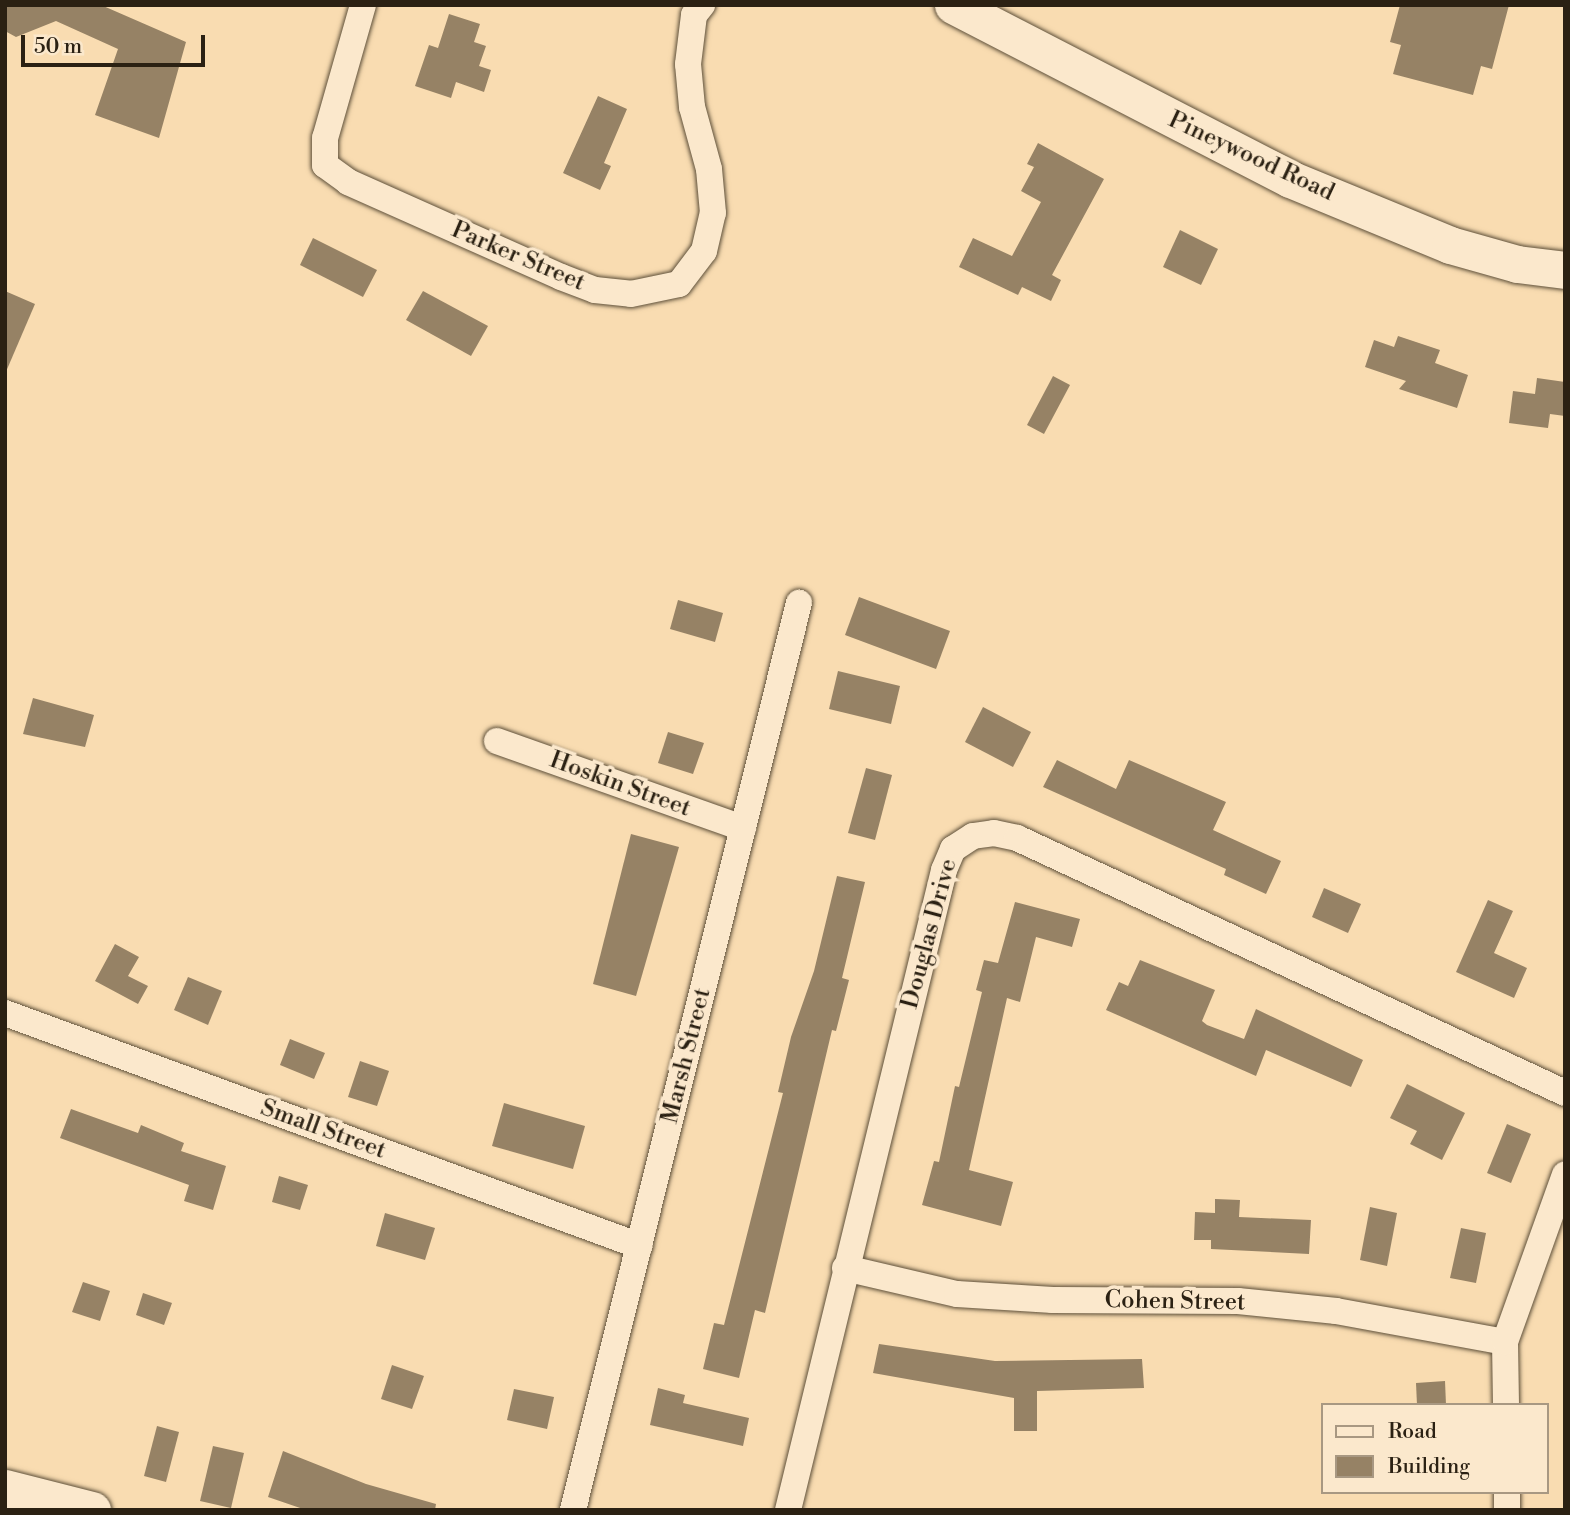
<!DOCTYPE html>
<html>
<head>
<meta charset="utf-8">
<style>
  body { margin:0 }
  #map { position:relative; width:1570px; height:1515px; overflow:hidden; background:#f9dcb1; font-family:"Libre Bodoni",serif }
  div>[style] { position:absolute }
  .building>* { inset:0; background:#968265 }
  .roads { filter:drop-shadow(0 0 2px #5e503a) drop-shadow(0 0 2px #5e503a) }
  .street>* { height:26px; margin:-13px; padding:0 13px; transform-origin:13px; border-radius:13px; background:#fbe8cc }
  .secondary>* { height:37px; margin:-18.5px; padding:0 18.5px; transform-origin:18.5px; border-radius:18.5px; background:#fbe8cc }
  span { translate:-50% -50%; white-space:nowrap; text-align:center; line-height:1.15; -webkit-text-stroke:7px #fbe8cc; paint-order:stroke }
  .street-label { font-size:24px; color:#2b2113 }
  .frame { position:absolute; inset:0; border:7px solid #2b2113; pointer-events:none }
  .legend { position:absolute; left:1321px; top:1403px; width:228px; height:91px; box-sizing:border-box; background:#fbe8cc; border:2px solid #a89882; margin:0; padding:9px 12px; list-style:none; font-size:21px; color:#2b2113 }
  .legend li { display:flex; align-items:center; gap:14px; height:35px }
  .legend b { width:35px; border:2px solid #a89882 }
  .scale { position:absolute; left:21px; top:35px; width:184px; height:32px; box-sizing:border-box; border:4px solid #2b2113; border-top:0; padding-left:9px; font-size:21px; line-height:24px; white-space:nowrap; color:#2b2113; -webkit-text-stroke:5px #fbe8cc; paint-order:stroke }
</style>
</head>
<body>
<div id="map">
  <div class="building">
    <div style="clip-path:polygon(5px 5px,101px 5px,186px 42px,159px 138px,95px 115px,118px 49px,56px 21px,16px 37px,5px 31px)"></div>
    <div style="clip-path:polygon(1400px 5px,1509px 5px,1492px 69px,1481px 66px,1473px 95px,1393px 74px,1401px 45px,1390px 42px)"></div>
    <div style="clip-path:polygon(449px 14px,480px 24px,474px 42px,486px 46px,479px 66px,491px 70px,484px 92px,456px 82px,451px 98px,415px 86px,429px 45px,438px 48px)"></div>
    <div style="clip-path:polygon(598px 96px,627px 109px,604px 163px,611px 166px,600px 190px,563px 173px)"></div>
    <div style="clip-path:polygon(1038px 143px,1104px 179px,1052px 275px,1061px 280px,1051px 301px,1022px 287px,1018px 295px,959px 267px,973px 238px,1012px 256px,1041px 202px,1021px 191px,1034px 167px,1027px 164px)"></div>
    <div style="clip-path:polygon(1180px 230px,1218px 249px,1201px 285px,1163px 267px)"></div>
    <div style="clip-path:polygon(313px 238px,377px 270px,363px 297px,300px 265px)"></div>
    <div style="clip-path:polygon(5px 291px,35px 304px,5px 374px)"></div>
    <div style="clip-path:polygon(423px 291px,488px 326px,471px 356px,406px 320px)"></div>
    <div style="clip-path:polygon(1398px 336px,1440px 350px,1435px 363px,1468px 375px,1457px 408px,1399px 389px,1406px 381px,1365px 367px,1374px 340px,1394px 347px)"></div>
    <div style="clip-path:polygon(1053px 376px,1070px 385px,1044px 434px,1027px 425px)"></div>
    <div style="clip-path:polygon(1537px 378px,1565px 382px,1565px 416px,1550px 414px,1548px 428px,1509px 423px,1513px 391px,1535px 394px)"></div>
    <div style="clip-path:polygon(859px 597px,950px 631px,936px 669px,845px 635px)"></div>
    <div style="clip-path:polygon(678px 600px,723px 613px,715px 642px,670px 629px)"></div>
    <div style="clip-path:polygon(838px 671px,900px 686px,891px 724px,829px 709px)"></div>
    <div style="clip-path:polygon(33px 698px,94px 715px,85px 747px,23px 734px)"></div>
    <div style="clip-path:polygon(983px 707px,1031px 732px,1013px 767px,965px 742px)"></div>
    <div style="clip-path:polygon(668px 732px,704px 743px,693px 774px,658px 763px)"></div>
    <div style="clip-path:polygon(1057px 760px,1116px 789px,1129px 760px,1226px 802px,1213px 830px,1281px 861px,1266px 894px,1224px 875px,1226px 869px,1043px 787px)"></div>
    <div style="clip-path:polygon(866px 768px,892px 775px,875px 840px,848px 833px)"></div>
    <div style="clip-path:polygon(631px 834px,679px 847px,636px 996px,593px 984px)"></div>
    <div style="clip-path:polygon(837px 876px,865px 882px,842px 978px,849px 980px,836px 1031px,832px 1030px,765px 1313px,755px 1310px,739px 1378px,703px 1369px,714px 1323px,724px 1325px,783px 1093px,778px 1092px,791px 1037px,814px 971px)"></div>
    <div style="clip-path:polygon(1324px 888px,1361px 904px,1348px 933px,1312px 917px)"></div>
    <div style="clip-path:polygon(1488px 900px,1513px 911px,1494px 953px,1527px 968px,1514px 998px,1456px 972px)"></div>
    <div style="clip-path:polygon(1015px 902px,1080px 919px,1072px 947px,1036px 937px,1020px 1002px,1007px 998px,969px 1170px,1013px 1182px,1001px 1226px,922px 1205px,934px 1161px,939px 1162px,955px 1086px,959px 1087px,982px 992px,976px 990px,984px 960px,998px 963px)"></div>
    <div style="clip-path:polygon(115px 944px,139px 957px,128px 976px,148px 986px,138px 1004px,95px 981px)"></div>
    <div style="clip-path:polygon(1140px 960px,1215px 990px,1202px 1021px,1207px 1025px,1244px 1039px,1256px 1009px,1363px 1060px,1351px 1087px,1266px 1050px,1256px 1076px,1106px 1010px,1119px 982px,1128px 986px)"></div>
    <div style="clip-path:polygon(188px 977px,222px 991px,208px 1025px,174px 1010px)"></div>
    <div style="clip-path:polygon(290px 1039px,325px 1053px,314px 1079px,280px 1065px)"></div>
    <div style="clip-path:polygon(360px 1061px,389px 1071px,377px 1106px,348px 1097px)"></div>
    <div style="clip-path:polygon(1407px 1084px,1465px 1113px,1442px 1160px,1410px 1144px,1417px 1131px,1390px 1118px)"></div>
    <div style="clip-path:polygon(504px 1103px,585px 1126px,573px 1169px,492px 1146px)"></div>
    <div style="clip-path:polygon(71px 1109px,138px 1133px,141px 1125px,184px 1143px,181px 1151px,226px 1166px,213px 1210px,184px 1201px,189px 1185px,60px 1138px)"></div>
    <div style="clip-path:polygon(1507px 1124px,1531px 1134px,1511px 1183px,1487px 1173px)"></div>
    <div style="clip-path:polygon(279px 1176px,308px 1185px,300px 1210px,272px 1202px)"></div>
    <div style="clip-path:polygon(1215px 1199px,1240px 1200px,1239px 1217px,1311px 1220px,1309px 1254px,1211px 1249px,1211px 1240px,1194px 1240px,1195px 1212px,1215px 1213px)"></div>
    <div style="clip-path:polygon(1370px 1207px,1397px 1213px,1387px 1266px,1360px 1260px)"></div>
    <div style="clip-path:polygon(385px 1213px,435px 1228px,425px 1260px,376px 1246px)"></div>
    <div style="clip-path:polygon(1461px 1228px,1486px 1233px,1476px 1283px,1450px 1278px)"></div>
    <div style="clip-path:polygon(83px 1282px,110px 1291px,100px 1321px,72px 1312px)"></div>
    <div style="clip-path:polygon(143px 1293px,172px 1303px,164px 1325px,136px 1315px)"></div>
    <div style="clip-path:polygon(879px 1344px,995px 1361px,1142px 1359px,1144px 1388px,1037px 1391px,1037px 1431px,1014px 1431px,1014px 1398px,873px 1373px)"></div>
    <div style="clip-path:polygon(392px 1365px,424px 1376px,412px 1409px,381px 1399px)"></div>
    <div style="clip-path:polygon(1445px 1381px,1446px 1405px,1417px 1405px,1416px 1383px)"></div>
    <div style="clip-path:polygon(658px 1388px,685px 1395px,683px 1403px,749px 1418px,743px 1446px,650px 1425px)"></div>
    <div style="clip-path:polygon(514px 1389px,554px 1397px,547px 1429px,507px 1420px)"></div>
    <div style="clip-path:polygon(157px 1426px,179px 1432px,166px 1482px,144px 1476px)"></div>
    <div style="clip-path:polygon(213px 1446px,244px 1453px,231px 1508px,200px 1501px)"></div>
    <div style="clip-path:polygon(283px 1451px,366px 1484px,436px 1504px,435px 1510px,306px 1510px,268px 1497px)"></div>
  </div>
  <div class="roads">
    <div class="street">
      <div style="left:363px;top:5px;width:138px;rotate:105.9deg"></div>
      <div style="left:325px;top:138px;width:27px;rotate:90deg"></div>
      <div style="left:325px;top:165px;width:29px;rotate:36deg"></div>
      <div style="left:348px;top:182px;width:233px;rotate:24deg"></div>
      <div style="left:561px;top:277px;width:36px;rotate:21deg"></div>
      <div style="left:595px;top:290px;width:36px;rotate:6deg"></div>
      <div style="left:631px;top:294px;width:49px;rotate:-11.8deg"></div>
      <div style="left:679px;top:284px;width:41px;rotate:-52.9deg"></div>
      <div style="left:704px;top:251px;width:39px;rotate:-77deg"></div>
      <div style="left:713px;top:213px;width:44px;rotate:-95.2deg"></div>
      <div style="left:709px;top:169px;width:64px;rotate:-105.3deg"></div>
      <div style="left:692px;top:107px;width:43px;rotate:-95.3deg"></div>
      <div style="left:688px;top:64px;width:49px;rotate:-83deg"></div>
      <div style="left:694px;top:15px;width:13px;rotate:-51deg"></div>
      <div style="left:497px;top:741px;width:261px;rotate:19.5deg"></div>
      <div style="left:5px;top:1013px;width:676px;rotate:20.15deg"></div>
      <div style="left:845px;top:1268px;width:115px;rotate:13.1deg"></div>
      <div style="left:957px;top:1294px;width:96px;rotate:3.6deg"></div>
      <div style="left:1053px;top:1300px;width:185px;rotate:0.3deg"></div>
      <div style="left:1238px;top:1301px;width:99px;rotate:5.8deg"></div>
      <div style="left:1336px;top:1311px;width:172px;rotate:10.4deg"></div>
      <div style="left:1506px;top:1405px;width:63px;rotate:-90.9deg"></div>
      <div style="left:1505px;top:1342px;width:178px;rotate:-70.3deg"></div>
      <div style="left:1507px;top:1492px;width:18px;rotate:90deg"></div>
      <div style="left:573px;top:1510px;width:935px;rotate:-76.01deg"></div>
      <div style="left:788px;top:1510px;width:659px;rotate:-76.3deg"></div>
      <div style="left:944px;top:870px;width:23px;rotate:-67deg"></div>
      <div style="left:953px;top:849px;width:24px;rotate:-33deg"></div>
      <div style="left:973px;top:836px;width:21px;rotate:-8deg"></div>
      <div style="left:994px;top:833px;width:24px;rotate:12deg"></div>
      <div style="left:1017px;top:838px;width:604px;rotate:24.95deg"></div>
    </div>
    <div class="secondary">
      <div style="left:953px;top:5px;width:379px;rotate:27.3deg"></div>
      <div style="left:1290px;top:179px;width:173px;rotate:22.4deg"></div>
      <div style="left:1450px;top:245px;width:70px;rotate:15.8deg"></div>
      <div style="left:1517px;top:264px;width:48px;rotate:7.1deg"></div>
      <div style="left:5px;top:1488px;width:90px;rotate:14.2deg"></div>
    </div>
  </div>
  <div class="street-label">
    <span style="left:1251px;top:157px;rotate:25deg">Pineywood Road</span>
    <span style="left:518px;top:257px;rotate:23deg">Parker Street</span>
    <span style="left:620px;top:785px;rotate:20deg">Hoskin Street</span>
    <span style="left:930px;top:934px;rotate:-75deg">Douglas Drive</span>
    <span style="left:687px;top:1056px;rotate:-76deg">Marsh Street</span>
    <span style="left:323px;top:1130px;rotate:20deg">Small Street</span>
    <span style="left:1175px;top:1302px;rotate:1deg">Cohen Street</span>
  </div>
  <div class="frame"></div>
  <ul class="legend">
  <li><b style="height:9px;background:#fbe8cc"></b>Road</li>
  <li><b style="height:19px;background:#968265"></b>Building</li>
  </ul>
  <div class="scale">50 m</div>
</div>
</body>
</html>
